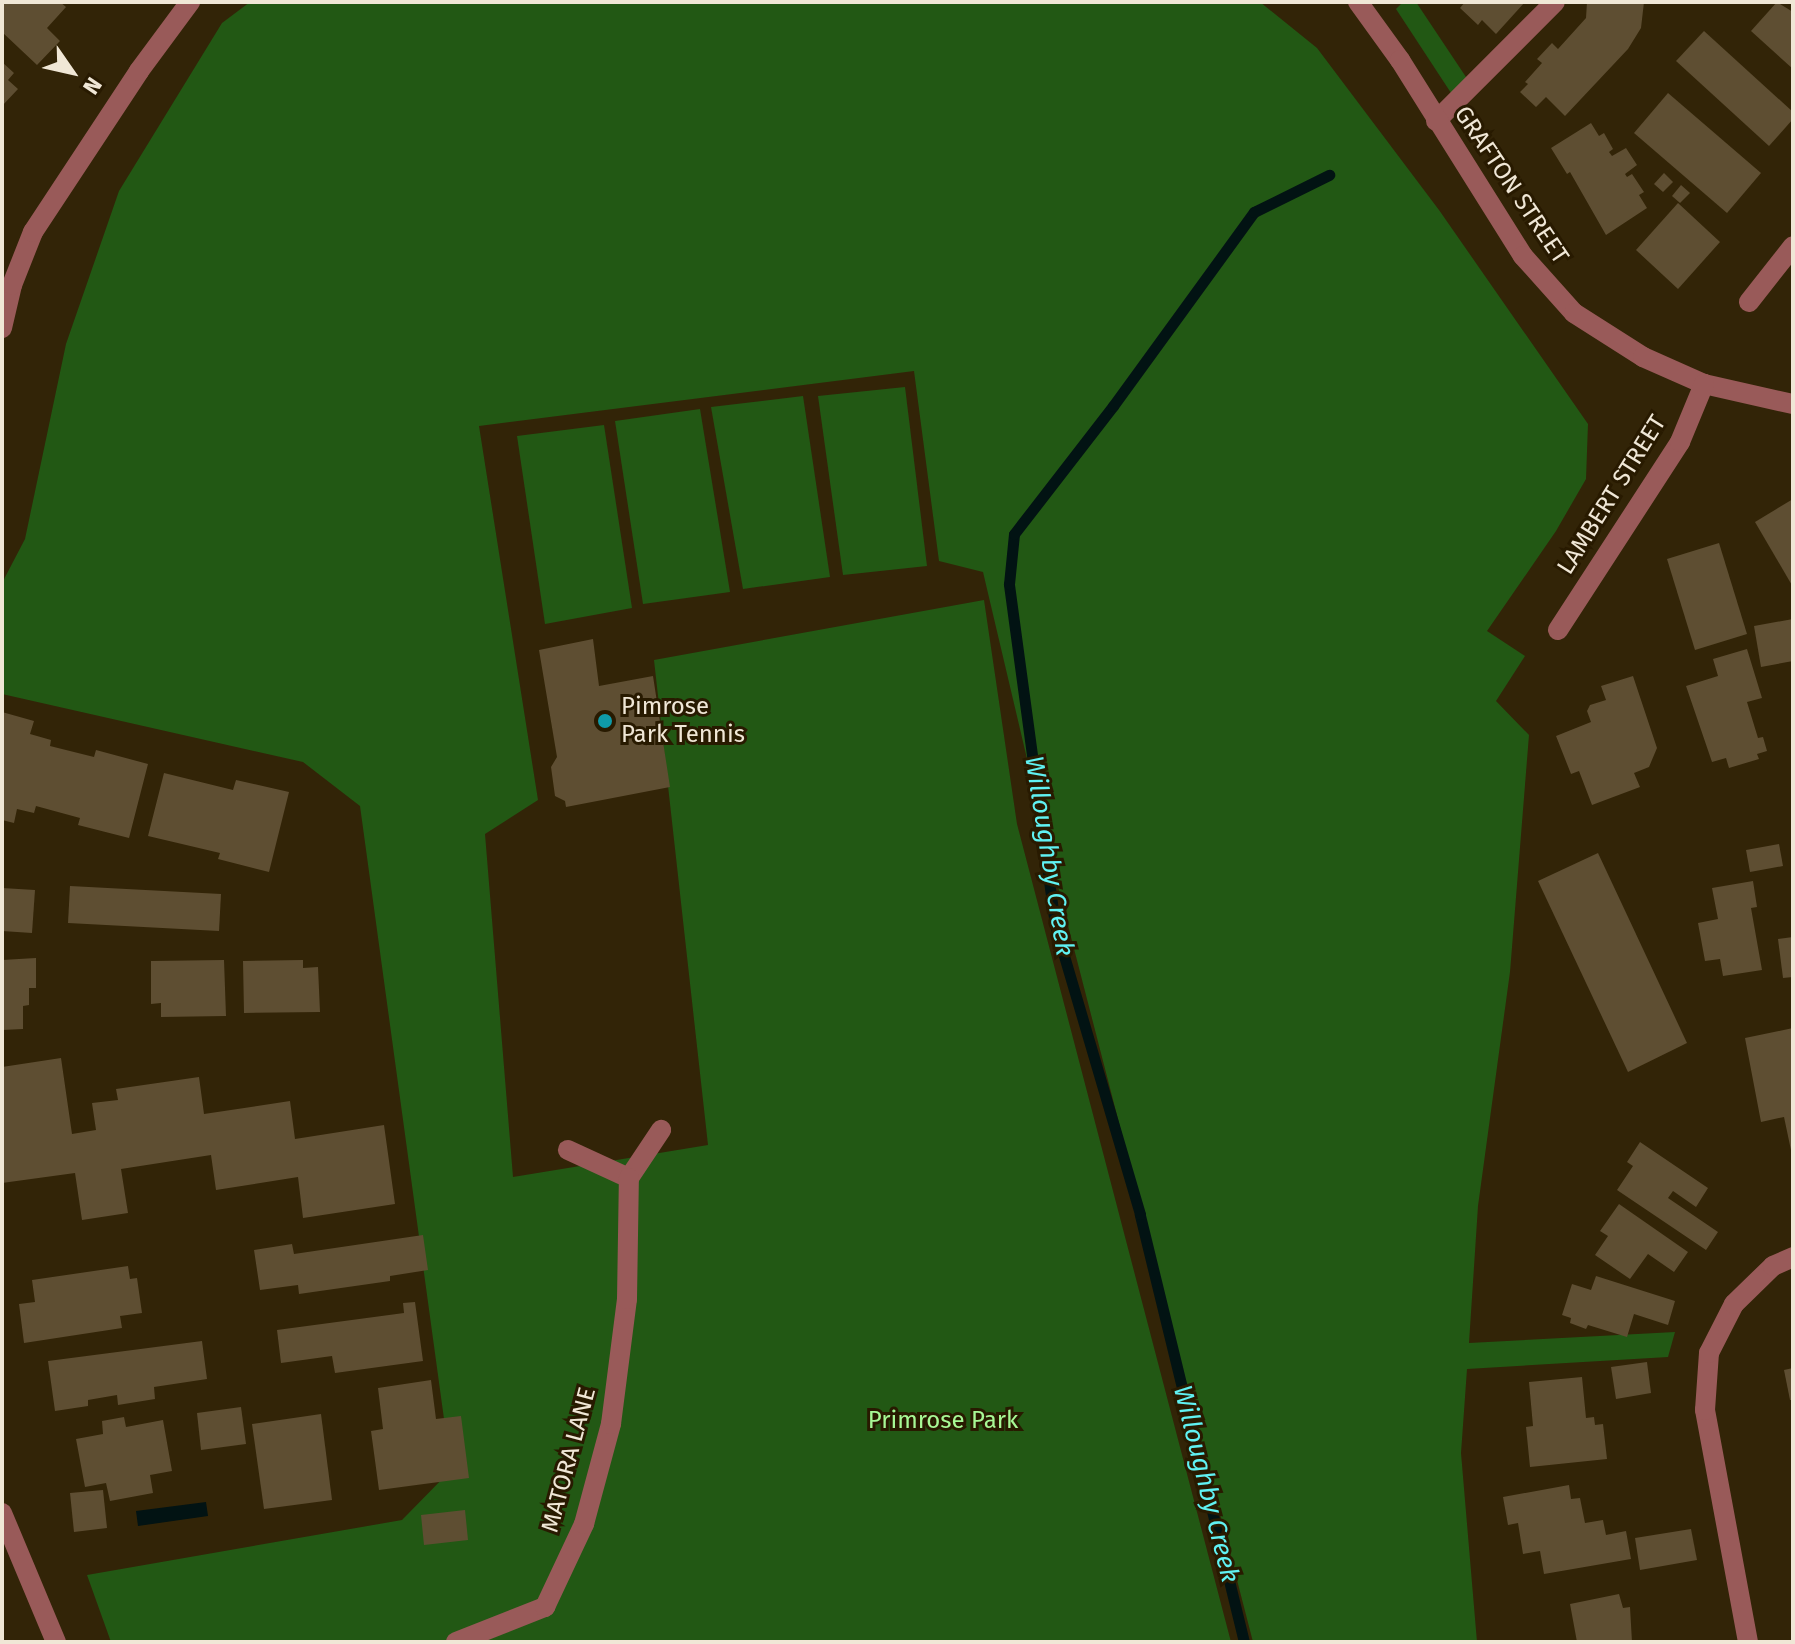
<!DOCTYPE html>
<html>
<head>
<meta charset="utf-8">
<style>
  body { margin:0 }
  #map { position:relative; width:1795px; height:1644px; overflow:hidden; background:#322407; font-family:"Fira Sans",sans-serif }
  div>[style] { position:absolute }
  .green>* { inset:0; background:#225814 }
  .water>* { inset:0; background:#021313 }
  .stream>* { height:11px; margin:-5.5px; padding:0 5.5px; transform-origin:5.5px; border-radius:5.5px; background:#021313 }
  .building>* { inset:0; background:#5e4e32 }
  .service>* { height:20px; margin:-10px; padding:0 10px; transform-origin:10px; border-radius:10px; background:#995a59 }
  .minor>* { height:20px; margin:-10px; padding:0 10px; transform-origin:10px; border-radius:10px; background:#995a59 }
  .dots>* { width:22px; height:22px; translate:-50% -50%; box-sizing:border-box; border:4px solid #281a00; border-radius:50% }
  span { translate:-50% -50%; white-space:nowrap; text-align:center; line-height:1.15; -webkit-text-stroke:6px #281a00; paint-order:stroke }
  .street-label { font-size:24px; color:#f0e7d6 }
  .poi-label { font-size:24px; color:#f0e7d6 }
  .left { translate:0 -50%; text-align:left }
  .park-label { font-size:24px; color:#a7f995 }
  .water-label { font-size:26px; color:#60f2f3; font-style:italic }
  .frame { position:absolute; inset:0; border:4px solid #f0e7d6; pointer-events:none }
  .north { position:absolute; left:32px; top:32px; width:80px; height:80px; -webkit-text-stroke:6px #281a00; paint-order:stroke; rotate:124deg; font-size:22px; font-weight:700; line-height:32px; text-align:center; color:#f0e7d6 }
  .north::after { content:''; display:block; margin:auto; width:28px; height:36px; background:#f0e7d6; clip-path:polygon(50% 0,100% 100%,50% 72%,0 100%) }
</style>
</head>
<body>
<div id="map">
  <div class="green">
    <div style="clip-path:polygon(250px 2px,1260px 2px,1317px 48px,1439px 210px,1588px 424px,1586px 479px,1556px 531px,1487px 631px,1525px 656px,1496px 701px,1529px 735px,1510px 972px,1478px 1206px,1469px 1343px,1675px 1332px,1668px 1357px,1467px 1369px,1461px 1453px,1477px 1642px,1253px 1642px,1048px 848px,983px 572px,939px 561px,914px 371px,479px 426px,538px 800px,485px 834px,513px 1177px,708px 1145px,654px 660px,984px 600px,1017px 824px,1231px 1642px,111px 1642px,87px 1575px,402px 1520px,451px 1470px,360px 806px,303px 762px,2px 694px,2px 583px,25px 539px,66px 344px,119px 191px,222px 23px)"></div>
    <div style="clip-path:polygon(1403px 2px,1416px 2px,1468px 80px,1453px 96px,1396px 9px)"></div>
    <div style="clip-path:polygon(905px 387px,927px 566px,843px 575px,818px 396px)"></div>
    <div style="clip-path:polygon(803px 396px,830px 577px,743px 589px,711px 407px)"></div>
    <div style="clip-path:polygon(700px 409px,730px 592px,643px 604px,615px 421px)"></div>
    <div style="clip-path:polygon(604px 425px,632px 608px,545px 624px,517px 436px)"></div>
  </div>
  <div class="water">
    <div style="clip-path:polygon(206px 1502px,208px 1516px,138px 1526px,136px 1511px)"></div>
  </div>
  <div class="stream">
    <div style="left:1244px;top:1642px;width:440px;rotate:-103.7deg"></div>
    <div style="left:1140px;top:1214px;width:301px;rotate:-106.4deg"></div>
    <div style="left:1055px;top:925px;width:344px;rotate:-97.7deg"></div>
    <div style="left:1009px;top:584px;width:50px;rotate:-84.3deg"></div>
    <div style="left:1014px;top:534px;width:162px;rotate:-52.3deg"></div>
    <div style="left:1113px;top:406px;width:240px;rotate:-54deg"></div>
    <div style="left:1254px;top:212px;width:84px;rotate:-26.3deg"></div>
  </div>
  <div class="building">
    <div style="clip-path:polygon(2px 2px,60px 2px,66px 7px,47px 28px,60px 41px,37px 65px,2px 32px)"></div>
    <div style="clip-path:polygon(1465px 2px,1525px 2px,1496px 34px,1482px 20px,1478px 25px,1460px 8px)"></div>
    <div style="clip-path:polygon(1587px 2px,1644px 2px,1641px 28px,1628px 49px,1565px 116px,1546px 97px,1536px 107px,1520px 92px,1528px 84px,1525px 82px,1542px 63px,1537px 59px,1552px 43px,1558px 49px,1586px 18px)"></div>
    <div style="clip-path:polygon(1777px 2px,1793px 12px,1793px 69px,1751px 31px)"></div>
    <div style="clip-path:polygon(1704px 31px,1793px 112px,1793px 119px,1769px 146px,1676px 61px)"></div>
    <div style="clip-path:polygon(2px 62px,14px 73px,8px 80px,18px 89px,2px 106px)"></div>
    <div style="clip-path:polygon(1668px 93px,1761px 173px,1727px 213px,1634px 133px)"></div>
    <div style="clip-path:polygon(1591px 123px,1599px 136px,1604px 133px,1613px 149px,1609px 152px,1612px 156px,1626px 148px,1637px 165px,1625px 174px,1627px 177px,1632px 174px,1644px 192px,1639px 195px,1647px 208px,1606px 235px,1570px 172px,1567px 174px,1551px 148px)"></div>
    <div style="clip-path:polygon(1664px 173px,1673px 182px,1663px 192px,1654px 184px)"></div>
    <div style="clip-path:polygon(1681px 185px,1690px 193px,1680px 203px,1672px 196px)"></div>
    <div style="clip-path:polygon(1678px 203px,1720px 242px,1678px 289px,1636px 250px)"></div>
    <div style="clip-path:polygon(1793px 499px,1793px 587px,1755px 522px)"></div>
    <div style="clip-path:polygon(1719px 543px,1747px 634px,1695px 650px,1667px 559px)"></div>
    <div style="clip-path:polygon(1793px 619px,1793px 661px,1761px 667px,1754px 626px)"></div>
    <div style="clip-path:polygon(593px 639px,599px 686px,653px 676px,670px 787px,566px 807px,565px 801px,555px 796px,551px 767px,557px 757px,539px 650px)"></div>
    <div style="clip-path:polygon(1747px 649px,1762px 698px,1747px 702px,1758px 738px,1763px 737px,1767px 751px,1757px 754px,1759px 759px,1729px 768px,1726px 758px,1712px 762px,1686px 686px,1718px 676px,1713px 659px)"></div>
    <div style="clip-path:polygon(1633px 676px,1657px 748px,1649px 767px,1634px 773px,1640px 787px,1592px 805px,1579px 771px,1571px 774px,1556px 736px,1591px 722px,1587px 711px,1590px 705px,1606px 700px,1601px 686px)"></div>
    <div style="clip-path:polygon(2px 712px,34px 721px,30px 734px,51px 740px,50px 746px,94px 757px,96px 750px,148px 764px,129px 838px,78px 825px,80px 818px,36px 806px,34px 813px,17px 809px,14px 823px,2px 820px)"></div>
    <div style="clip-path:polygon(164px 773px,233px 790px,236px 780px,289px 792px,269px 872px,218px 859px,220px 853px,148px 836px)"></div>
    <div style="clip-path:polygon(1779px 844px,1783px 866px,1750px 872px,1746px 850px)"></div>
    <div style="clip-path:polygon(1598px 853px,1687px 1043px,1628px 1072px,1538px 881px)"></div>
    <div style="clip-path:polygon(1753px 881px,1757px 907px,1751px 908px,1762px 970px,1723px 976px,1720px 959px,1705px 961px,1698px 923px,1718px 919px,1712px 888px)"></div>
    <div style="clip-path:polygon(70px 886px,221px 894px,219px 931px,68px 923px)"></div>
    <div style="clip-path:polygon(2px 888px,35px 890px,32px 933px,2px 931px)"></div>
    <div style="clip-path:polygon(1793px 937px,1793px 977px,1783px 978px,1778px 939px)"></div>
    <div style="clip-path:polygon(36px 958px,36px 988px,29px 988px,29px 1005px,23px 1006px,23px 1029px,2px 1030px,2px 960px)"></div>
    <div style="clip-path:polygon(224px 960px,226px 1016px,161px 1017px,161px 1003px,151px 1004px,151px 961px)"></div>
    <div style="clip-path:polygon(303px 960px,303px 968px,318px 967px,320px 1012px,244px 1013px,243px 961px)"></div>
    <div style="clip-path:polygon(1793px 1028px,1793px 1154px,1792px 1155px,1784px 1117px,1761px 1122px,1745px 1038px)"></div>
    <div style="clip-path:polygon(61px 1058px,72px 1134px,96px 1130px,92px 1103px,118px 1100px,116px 1089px,199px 1077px,204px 1114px,290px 1101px,295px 1139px,384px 1125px,395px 1204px,303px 1218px,298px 1177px,216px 1190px,211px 1155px,121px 1169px,128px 1213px,82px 1220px,75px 1173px,2px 1183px,2px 1067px)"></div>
    <div style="clip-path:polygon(1640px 1142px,1708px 1188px,1696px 1207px,1673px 1191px,1668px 1198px,1718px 1232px,1706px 1250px,1617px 1190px,1633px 1166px,1627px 1162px)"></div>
    <div style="clip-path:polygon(1619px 1204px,1688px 1252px,1674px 1272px,1648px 1254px,1630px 1279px,1595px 1255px,1608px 1236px,1600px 1231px)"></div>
    <div style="clip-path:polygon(423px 1235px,428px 1270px,390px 1276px,390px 1281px,299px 1294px,298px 1285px,260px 1290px,254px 1250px,292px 1244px,294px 1254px)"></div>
    <div style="clip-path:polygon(128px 1266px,130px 1279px,137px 1278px,142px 1313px,120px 1316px,122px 1328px,24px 1343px,19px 1304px,35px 1302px,32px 1280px)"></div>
    <div style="clip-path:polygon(1596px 1276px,1675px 1301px,1668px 1325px,1634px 1314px,1627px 1337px,1588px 1325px,1586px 1329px,1570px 1323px,1571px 1318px,1562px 1315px,1572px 1284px,1591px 1290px)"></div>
    <div style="clip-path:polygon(415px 1302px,423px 1361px,335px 1373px,332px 1356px,281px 1363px,277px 1330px,404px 1313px,403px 1303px)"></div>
    <div style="clip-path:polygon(202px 1341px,207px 1379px,154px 1387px,155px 1399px,118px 1405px,117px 1395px,88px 1400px,88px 1406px,55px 1411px,48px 1361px)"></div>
    <div style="clip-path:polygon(1647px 1362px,1651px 1393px,1616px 1399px,1611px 1367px)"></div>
    <div style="clip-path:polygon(1793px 1368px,1793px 1400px,1790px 1400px,1784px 1370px)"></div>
    <div style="clip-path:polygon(1582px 1377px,1586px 1418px,1594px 1417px,1595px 1425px,1603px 1424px,1607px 1459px,1530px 1467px,1526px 1427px,1533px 1426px,1529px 1382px)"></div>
    <div style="clip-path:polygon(431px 1380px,436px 1419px,461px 1416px,469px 1478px,379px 1490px,371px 1431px,383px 1429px,378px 1388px)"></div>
    <div style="clip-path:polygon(241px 1407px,246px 1444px,201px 1450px,197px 1413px)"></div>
    <div style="clip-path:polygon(321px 1414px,332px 1500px,264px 1509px,252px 1424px)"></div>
    <div style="clip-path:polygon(124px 1417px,126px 1427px,163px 1420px,172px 1471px,150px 1475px,153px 1493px,110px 1501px,106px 1483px,85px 1487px,76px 1439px,103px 1434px,102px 1421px)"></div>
    <div style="clip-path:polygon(1569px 1485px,1571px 1499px,1580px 1498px,1585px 1523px,1603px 1520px,1606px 1535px,1626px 1531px,1631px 1559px,1544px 1574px,1540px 1551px,1523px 1554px,1518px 1523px,1508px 1525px,1503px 1497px)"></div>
    <div style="clip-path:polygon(103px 1490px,107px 1528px,74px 1532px,70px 1493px)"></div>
    <div style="clip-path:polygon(465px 1510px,468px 1540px,424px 1545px,421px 1515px)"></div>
    <div style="clip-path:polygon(1691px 1529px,1697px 1560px,1640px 1570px,1635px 1538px)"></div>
    <div style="clip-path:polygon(1619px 1594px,1623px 1608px,1630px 1607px,1632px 1642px,1577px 1642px,1570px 1604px)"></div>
  </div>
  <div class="service">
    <div style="left:1436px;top:121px;width:168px;rotate:-45deg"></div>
    <div style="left:568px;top:1150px;width:67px;rotate:24.7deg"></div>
    <div style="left:629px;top:1178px;width:58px;rotate:-56.3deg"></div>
    <div style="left:456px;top:1642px;width:96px;rotate:-21.5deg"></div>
    <div style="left:545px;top:1607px;width:92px;rotate:-64.8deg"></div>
    <div style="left:584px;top:1524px;width:104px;rotate:-74.9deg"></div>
    <div style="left:611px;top:1424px;width:126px;rotate:-82.7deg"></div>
    <div style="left:627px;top:1299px;width:121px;rotate:-89.1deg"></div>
  </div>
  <div class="minor">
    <div style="left:1358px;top:2px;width:72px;rotate:54.1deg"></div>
    <div style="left:1400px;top:60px;width:231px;rotate:57.9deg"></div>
    <div style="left:1523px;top:256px;width:76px;rotate:48.2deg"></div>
    <div style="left:1574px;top:313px;width:82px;rotate:32.5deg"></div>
    <div style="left:1643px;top:357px;width:67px;rotate:23.9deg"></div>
    <div style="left:1704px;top:384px;width:91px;rotate:12.7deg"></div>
    <div style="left:1749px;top:302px;width:71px;rotate:-51.8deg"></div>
    <div style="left:2px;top:328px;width:44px;rotate:-76.9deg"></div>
    <div style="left:12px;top:285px;width:57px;rotate:-68.4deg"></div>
    <div style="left:33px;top:232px;width:193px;rotate:-56.6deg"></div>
    <div style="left:139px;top:71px;width:86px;rotate:-53.5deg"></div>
    <div style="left:1558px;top:630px;width:224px;rotate:-57deg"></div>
    <div style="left:1680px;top:442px;width:63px;rotate:-67.5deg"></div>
    <div style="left:2px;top:1513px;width:140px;rotate:67.3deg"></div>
    <div style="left:1748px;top:1642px;width:236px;rotate:-100.5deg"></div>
    <div style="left:1705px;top:1410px;width:57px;rotate:-86deg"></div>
    <div style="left:1709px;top:1353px;width:55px;rotate:-63deg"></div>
    <div style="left:1734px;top:1304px;width:54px;rotate:-44.3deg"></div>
    <div style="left:1773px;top:1266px;width:22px;rotate:-24deg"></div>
  </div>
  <div class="dots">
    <div style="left:605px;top:721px;background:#0f9aa8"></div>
  </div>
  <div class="street-label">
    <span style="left:1511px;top:185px;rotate:56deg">GRAFTON STREET</span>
    <span style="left:1612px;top:495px;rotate:-58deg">LAMBERT STREET</span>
    <span style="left:569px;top:1460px;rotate:-75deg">MATORA LANE</span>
  </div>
  <div class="poi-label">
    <span class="left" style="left:621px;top:721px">Pimrose<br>Park Tennis</span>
  </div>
  <div class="park-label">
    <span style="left:943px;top:1421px">Primrose Park</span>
  </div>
  <div class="water-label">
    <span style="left:1049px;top:856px;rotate:81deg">Willoughby Creek</span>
    <span style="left:1206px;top:1484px;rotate:76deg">Willoughby Creek</span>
  </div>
  <div class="frame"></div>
  <div class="north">N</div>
</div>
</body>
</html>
